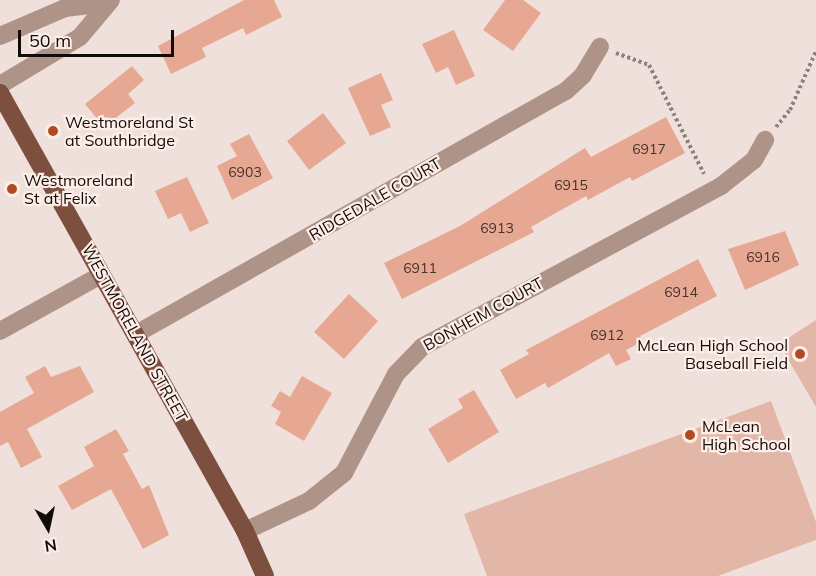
<!DOCTYPE html>
<html>
<head>
<meta charset="utf-8">
<style>
  body { margin:0 }
  #map { position:relative; width:816px; height:576px; overflow:hidden; background:#f0e0db; font-family:Mulish,sans-serif }
  div>[style] { position:absolute }
  .green>* { inset:0; background:#e3b7a8 }
  .building>* { inset:0; background:#e6a892 }
  .path>* { height:4px; margin-top:-2px; transform-origin:0; background:repeating-linear-gradient(90deg,#8d827e 0 3px,transparent 0 6px) }
  .minor>* { height:18px; margin:-9px; padding:0 9px; transform-origin:9px; border-radius:9px; background:#ae9389 }
  .major>* { height:18px; margin:-9px; padding:0 9px; transform-origin:9px; border-radius:9px; background:#7d4f3e }
  .dots>* { width:16px; height:16px; translate:-50% -50%; box-sizing:border-box; border:3px solid #fdeee8; border-radius:50% }
  span { translate:-50% -50%; white-space:nowrap; text-align:center; line-height:1.15; -webkit-text-stroke:4.5px #fdeee8; paint-order:stroke }
  .number-label { font-size:14px; color:#46332c }
  .number-label span { -webkit-text-stroke-width:0 }
  .poi-label { font-size:16px; color:#110c0a }
  .left { translate:0 -50%; text-align:left }
  .right { translate:-100% -50%; text-align:right }
  .street-label { font-size:16px; color:#110c0a }
  .north { position:absolute; left:18px; top:498px; width:60px; height:60px; -webkit-text-stroke:4px #fdeee8; paint-order:stroke; rotate:171deg; font-size:16px; font-weight:700; line-height:24px; text-align:center; color:#110c0a }
  .north::after { content:''; display:block; margin:auto; width:21px; height:27px; background:#110c0a; clip-path:polygon(50% 0,100% 100%,50% 72%,0 100%) }
  .scale { position:absolute; left:18px; top:30px; width:156px; height:27px; box-sizing:border-box; border:3px solid #110c0a; border-top:0; padding-left:8px; font-size:18px; line-height:21px; white-space:nowrap; color:#110c0a; -webkit-text-stroke:4px #fdeee8; paint-order:stroke }
</style>
</head>
<body>
<div id="map">
  <div class="green">
    <div style="clip-path:polygon(816px 320px,816px 407px,779px 344px)"></div>
    <div style="clip-path:polygon(771px 401px,816px 522px,816px 540px,718px 576px,487px 576px,464px 514px)"></div>
  </div>
  <div class="building">
    <div style="clip-path:polygon(244px 0,274px 0,282px 17px,246px 35px,243px 28px,202px 48px,206px 57px,171px 74px,158px 46px)"></div>
    <div style="clip-path:polygon(505px 0,523px 0,541px 13px,513px 51px,483px 30px)"></div>
    <div style="clip-path:polygon(454px 30px,475px 76px,456px 85px,448px 67px,436px 73px,422px 44px)"></div>
    <div style="clip-path:polygon(132px 66px,144px 80px,128px 94px,135px 103px,104px 127px,85px 104px)"></div>
    <div style="clip-path:polygon(381px 73px,393px 100px,381px 105px,391px 127px,370px 136px,348px 88px)"></div>
    <div style="clip-path:polygon(323px 113px,346px 143px,309px 170px,287px 141px)"></div>
    <div style="clip-path:polygon(666px 117px,685px 153px,632px 181px,630px 177px,588px 200px,586px 196px,531px 227px,534px 232px,402px 299px,384px 263px,460px 226px,585px 148px,591px 157px)"></div>
    <div style="clip-path:polygon(249px 134px,273px 178px,232px 200px,217px 166px,237px 156px,230px 144px)"></div>
    <div style="clip-path:polygon(187px 177px,209px 223px,190px 232px,181px 213px,168px 219px,155px 191px)"></div>
    <div style="clip-path:polygon(785px 231px,799px 265px,745px 290px,728px 249px)"></div>
    <div style="clip-path:polygon(698px 259px,717px 296px,640px 336px,643px 341px,626px 350px,631px 359px,616px 366px,609px 353px,548px 388px,545px 383px,516px 399px,500px 370px,529px 354px,526px 350px)"></div>
    <div style="clip-path:polygon(349px 294px,378px 321px,344px 359px,314px 332px)"></div>
    <div style="clip-path:polygon(45px 366px,51px 377px,80px 366px,94px 392px,27px 429px,42px 457px,21px 468px,8px 442px,0 446px,0 412px,34px 393px,25px 377px)"></div>
    <div style="clip-path:polygon(302px 376px,332px 393px,304px 441px,275px 424px,281px 412px,271px 406px,280px 391px,290px 397px)"></div>
    <div style="clip-path:polygon(474px 390px,499px 432px,448px 463px,428px 429px,463px 408px,458px 399px)"></div>
    <div style="clip-path:polygon(116px 429px,129px 451px,123px 454px,142px 489px,149px 485px,169px 535px,143px 549px,111px 489px,72px 510px,58px 486px,94px 466px,84px 447px)"></div>
  </div>
  <div class="path">
    <div style="left:616px;top:53px;width:35px;rotate:20deg"></div>
    <div style="left:649px;top:65px;width:122px;rotate:63.2deg"></div>
    <div style="left:776px;top:127px;width:22px;rotate:-51deg"></div>
    <div style="left:790px;top:110px;width:64px;rotate:-66.2deg"></div>
  </div>
  <div class="minor">
    <div style="left:0;top:36px;width:71px;rotate:-23.3deg"></div>
    <div style="left:65px;top:8px;width:41px;rotate:-7deg"></div>
    <div style="left:0;top:85px;width:93px;rotate:-31deg"></div>
    <div style="left:80px;top:37px;width:48px;rotate:-50deg"></div>
    <div style="left:0;top:331px;width:115px;rotate:-29deg"></div>
    <div style="left:136px;top:334px;width:494px;rotate:-29.5deg"></div>
    <div style="left:566px;top:91px;width:23px;rotate:-43deg"></div>
    <div style="left:583px;top:75px;width:33px;rotate:-59deg"></div>
    <div style="left:245px;top:531px;width:71px;rotate:-25.1deg"></div>
    <div style="left:309px;top:501px;width:45px;rotate:-38.7deg"></div>
    <div style="left:344px;top:473px;width:112px;rotate:-62.3deg"></div>
    <div style="left:396px;top:374px;width:37px;rotate:-46deg"></div>
    <div style="left:422px;top:347px;width:340px;rotate:-28.3deg"></div>
    <div style="left:721px;top:186px;width:42px;rotate:-38.2deg"></div>
    <div style="left:754px;top:160px;width:23px;rotate:-61deg"></div>
  </div>
  <div class="major">
    <div style="left:0;top:93px;width:502px;rotate:60.78deg"></div>
    <div style="left:245px;top:531px;width:49px;rotate:66deg"></div>
  </div>
  <div class="dots">
    <div style="left:53px;top:131px;background:#b04a21"></div>
    <div style="left:12px;top:189px;background:#b04a21"></div>
    <div style="left:800px;top:354px;background:#b04a21"></div>
    <div style="left:690px;top:435px;background:#b04a21"></div>
  </div>
  <div class="number-label">
    <span style="left:649px;top:149px">6917</span>
    <span style="left:245px;top:172px">6903</span>
    <span style="left:571px;top:185px">6915</span>
    <span style="left:497px;top:228px">6913</span>
    <span style="left:763px;top:257px">6916</span>
    <span style="left:420px;top:268px">6911</span>
    <span style="left:681px;top:292px">6914</span>
    <span style="left:607px;top:335px">6912</span>
  </div>
  <div class="poi-label">
    <span class="left" style="left:65px;top:131px">Westmoreland St<br>at Southbridge</span>
    <span class="left" style="left:24px;top:189px">Westmoreland<br>St at Felix</span>
    <span class="right" style="left:788px;top:354px">McLean High School<br>Baseball Field</span>
    <span class="left" style="left:702px;top:435px">McLean<br>High School</span>
  </div>
  <div class="street-label">
    <span style="left:375px;top:199px;rotate:-30deg">RIDGEDALE COURT</span>
    <span style="left:483px;top:314px;rotate:-29deg">BONHEIM COURT</span>
    <span style="left:135px;top:333px;rotate:61deg">WESTMORELAND STREET</span>
  </div>
  <div class="north">N</div>
  <div class="scale">50 m</div>
</div>
</body>
</html>
